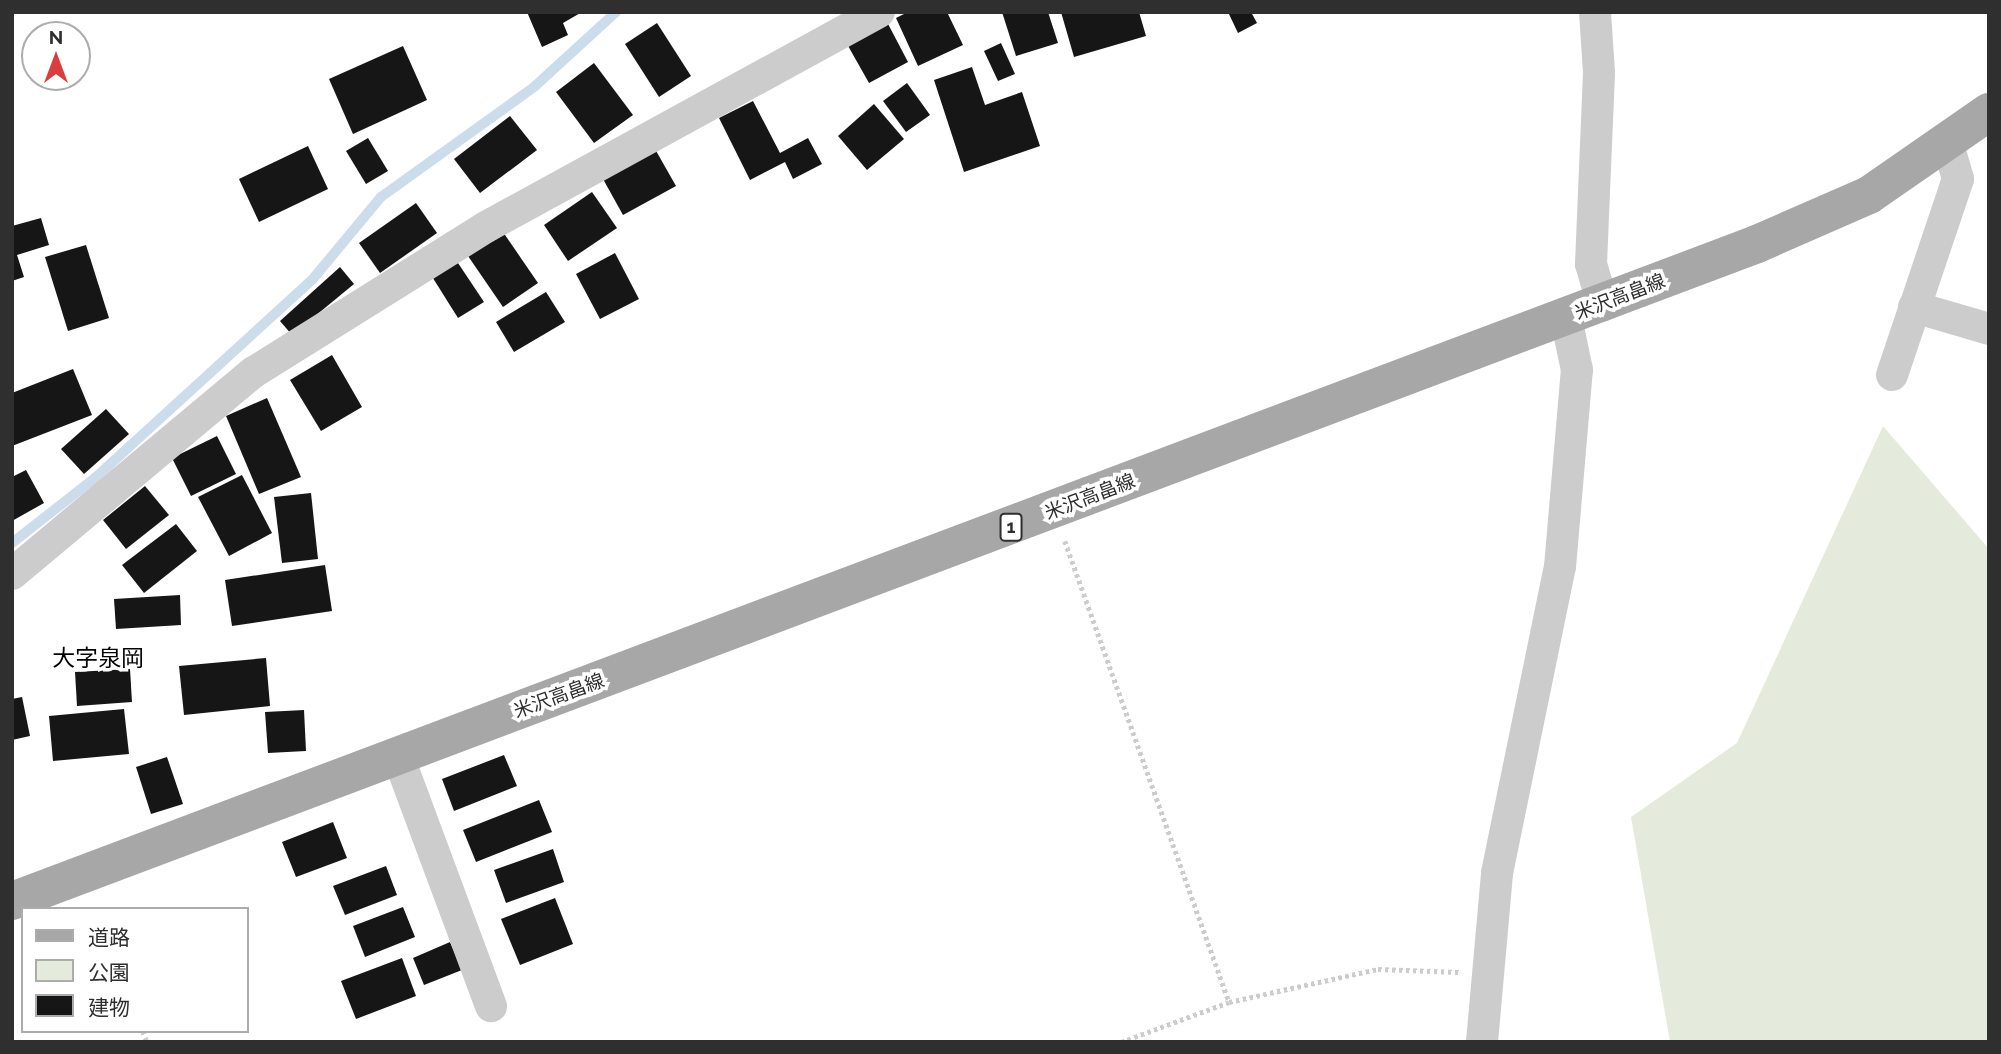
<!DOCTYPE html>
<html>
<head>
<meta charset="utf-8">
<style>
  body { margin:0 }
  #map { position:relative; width:2001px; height:1054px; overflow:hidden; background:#fff; font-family:Raleway,"Noto Sans JP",sans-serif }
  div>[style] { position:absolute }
  .green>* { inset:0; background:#e4ebdd }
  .stream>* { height:10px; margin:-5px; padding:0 5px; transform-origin:5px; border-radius:5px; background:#cbdcea }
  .building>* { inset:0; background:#161616 }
  .path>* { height:4.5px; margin-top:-2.25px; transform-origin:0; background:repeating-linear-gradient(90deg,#ccc 0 3.5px,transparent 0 7px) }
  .street>* { height:32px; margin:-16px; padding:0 16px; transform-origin:16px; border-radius:16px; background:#ccc }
  .primary>* { height:38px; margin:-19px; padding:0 19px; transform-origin:19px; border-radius:19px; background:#a7a7a7 }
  span { translate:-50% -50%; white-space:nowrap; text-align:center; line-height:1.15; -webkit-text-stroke:7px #fff; paint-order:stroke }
  .shield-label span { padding:2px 5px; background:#fff; border:2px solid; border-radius:5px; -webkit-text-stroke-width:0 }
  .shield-label { font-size:18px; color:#2f2f2f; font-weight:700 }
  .street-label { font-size:19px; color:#2f2f2f }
  .quarter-label { font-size:23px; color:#000 }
  .frame { position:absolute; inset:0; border:14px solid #2f2f2f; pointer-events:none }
  .legend { position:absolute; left:21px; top:907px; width:228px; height:126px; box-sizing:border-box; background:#fff; border:2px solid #acacac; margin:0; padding:9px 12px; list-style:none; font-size:21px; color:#2f2f2f }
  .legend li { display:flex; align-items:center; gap:14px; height:35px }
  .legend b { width:35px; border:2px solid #acacac }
  .north { position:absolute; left:21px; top:21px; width:70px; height:70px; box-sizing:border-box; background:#fff; border:2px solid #acacac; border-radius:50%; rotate:0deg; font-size:19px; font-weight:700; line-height:28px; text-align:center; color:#2f2f2f }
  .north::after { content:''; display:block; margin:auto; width:24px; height:32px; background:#db3c3d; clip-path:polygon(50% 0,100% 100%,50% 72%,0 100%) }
</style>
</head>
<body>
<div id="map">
  <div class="green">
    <div style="clip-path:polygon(1883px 426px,1989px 549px,1989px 1042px,1670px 1042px,1631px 817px,1737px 743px)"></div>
  </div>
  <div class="stream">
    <div style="left:12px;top:543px;width:105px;rotate:-38.1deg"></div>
    <div style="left:95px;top:478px;width:294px;rotate:-42.4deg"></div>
    <div style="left:312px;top:280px;width:108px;rotate:-50.3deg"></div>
    <div style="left:381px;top:197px;width:188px;rotate:-35.7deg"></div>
    <div style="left:534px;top:87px;width:111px;rotate:-42.4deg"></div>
  </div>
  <div class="building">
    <div style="clip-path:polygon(527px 12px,582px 12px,563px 23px,568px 35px,542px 47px)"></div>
    <div style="clip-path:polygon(908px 12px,947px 12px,963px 45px,918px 66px,896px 18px)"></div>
    <div style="clip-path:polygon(1002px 12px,1048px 12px,1058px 43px,1016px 56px)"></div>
    <div style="clip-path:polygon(1061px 12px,1139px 12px,1146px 36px,1074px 57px)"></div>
    <div style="clip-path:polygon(1228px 12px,1251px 12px,1257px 23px,1238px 33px)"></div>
    <div style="clip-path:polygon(887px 22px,908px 62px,869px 83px,847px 44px)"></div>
    <div style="clip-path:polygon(657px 23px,691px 76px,659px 97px,625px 44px)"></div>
    <div style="clip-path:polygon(1001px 43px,1015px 74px,998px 81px,984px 51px)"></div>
    <div style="clip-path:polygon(403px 46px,427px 100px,353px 134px,329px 79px)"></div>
    <div style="clip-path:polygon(594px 63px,633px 115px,594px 143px,556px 92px)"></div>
    <div style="clip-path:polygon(972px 67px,985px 105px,1022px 92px,1040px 146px,964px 172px,934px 80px)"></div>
    <div style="clip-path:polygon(907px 83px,930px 115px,906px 132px,883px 101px)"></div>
    <div style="clip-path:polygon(753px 101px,780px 153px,808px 138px,822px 164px,793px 179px,785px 162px,750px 180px,719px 118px)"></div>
    <div style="clip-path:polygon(874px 104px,904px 139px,867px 170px,838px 136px)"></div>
    <div style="clip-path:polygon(510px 116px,537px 150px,480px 193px,454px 159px)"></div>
    <div style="clip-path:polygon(368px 138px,388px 171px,366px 184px,346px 151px)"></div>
    <div style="clip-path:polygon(308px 146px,328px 189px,259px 222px,239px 179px)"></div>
    <div style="clip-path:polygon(655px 149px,676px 186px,623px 215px,603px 179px)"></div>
    <div style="clip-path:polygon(592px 192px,617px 228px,568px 261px,544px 225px)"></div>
    <div style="clip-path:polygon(416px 203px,437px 233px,380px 273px,359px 243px)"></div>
    <div style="clip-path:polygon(41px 218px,49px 245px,17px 255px,24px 277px,12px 281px,12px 226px)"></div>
    <div style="clip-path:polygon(503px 232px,538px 283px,503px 307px,468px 256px)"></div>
    <div style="clip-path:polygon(86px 245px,109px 318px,68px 331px,45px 257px)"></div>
    <div style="clip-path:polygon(615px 253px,639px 299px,600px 319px,576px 274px)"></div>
    <div style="clip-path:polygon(456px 260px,484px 302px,458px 318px,431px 275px)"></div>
    <div style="clip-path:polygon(340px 267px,354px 284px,292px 335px,280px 321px)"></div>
    <div style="clip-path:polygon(546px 292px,565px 322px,514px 352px,496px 322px)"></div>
    <div style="clip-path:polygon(332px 355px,362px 407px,321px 431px,290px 380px)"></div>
    <div style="clip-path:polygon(73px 369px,92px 415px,12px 446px,12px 393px)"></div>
    <div style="clip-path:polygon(267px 398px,301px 477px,259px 494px,226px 416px)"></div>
    <div style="clip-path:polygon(106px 409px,129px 434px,84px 474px,61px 449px)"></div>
    <div style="clip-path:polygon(217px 436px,236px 474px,191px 496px,172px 458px)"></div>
    <div style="clip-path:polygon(26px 470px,44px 503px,12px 521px,12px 477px)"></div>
    <div style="clip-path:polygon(242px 475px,272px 533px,229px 556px,198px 497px)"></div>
    <div style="clip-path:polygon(145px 486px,169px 515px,126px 549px,103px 520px)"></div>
    <div style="clip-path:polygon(311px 493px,318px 559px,282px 563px,274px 497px)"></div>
    <div style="clip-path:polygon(176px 524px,197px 551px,144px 593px,122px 565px)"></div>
    <div style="clip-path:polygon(325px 565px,332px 611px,232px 626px,225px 580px)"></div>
    <div style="clip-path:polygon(180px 595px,181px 625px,116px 629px,114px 599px)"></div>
    <div style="clip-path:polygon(266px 658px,270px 706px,184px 715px,179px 666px)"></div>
    <div style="clip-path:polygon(130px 669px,132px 702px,77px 706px,75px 672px)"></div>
    <div style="clip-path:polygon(22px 697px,30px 736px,12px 740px,12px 699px)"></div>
    <div style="clip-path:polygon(124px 709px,129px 754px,53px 761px,49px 716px)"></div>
    <div style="clip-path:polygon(304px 710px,306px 751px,268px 753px,265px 712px)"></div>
    <div style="clip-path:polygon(504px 755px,517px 786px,454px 811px,442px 779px)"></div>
    <div style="clip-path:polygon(167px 757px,183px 804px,151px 814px,136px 767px)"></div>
    <div style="clip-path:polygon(539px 800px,552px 832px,476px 862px,463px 830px)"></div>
    <div style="clip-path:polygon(333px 822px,347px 858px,296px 877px,282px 842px)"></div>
    <div style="clip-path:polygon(553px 849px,564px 882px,506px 903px,494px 870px)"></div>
    <div style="clip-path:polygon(386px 866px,397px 895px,345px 915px,333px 886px)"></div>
    <div style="clip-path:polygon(555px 898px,573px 944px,520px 965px,501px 919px)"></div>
    <div style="clip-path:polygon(403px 907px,415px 937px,365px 957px,353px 926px)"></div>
    <div style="clip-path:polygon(450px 942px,462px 970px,424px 985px,413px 958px)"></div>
    <div style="clip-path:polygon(402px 958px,416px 996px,356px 1019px,341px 981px)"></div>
  </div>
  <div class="path">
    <div style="left:1065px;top:541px;width:489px;rotate:70.4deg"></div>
    <div style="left:1229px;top:1002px;width:153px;rotate:-12.5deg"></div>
    <div style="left:1378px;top:969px;width:81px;rotate:2.1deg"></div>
    <div style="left:143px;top:1031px;width:12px;rotate:70deg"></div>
    <div style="left:1121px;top:1042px;width:115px;rotate:-20.3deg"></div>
  </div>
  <div class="street">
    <div style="left:1595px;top:12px;width:61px;rotate:86.2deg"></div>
    <div style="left:1599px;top:73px;width:191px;rotate:92.4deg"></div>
    <div style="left:1591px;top:264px;width:43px;rotate:73.7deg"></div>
    <div style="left:1914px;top:307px;width:78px;rotate:16.3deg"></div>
    <div style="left:1892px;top:375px;width:207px;rotate:-71.4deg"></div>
    <div style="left:1958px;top:179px;width:35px;rotate:-106deg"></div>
    <div style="left:12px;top:574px;width:315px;rotate:-39.9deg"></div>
    <div style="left:254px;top:372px;width:274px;rotate:-32deg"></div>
    <div style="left:486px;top:227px;width:448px;rotate:-28.7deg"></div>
    <div style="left:398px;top:756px;width:267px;rotate:69.6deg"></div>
    <div style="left:1482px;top:1042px;width:170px;rotate:-84.9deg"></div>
    <div style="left:1497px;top:873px;width:312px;rotate:-78.4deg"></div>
    <div style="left:1560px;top:567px;width:198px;rotate:-85.1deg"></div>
    <div style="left:1577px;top:370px;width:53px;rotate:-101.9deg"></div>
  </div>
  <div class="primary">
    <div style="left:12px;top:901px;width:1865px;rotate:-20.63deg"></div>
    <div style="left:1757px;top:244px;width:122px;rotate:-23.6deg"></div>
    <div style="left:1869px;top:195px;width:146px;rotate:-34.7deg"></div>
  </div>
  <div class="shield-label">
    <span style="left:1011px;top:527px">1</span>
  </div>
  <div class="street-label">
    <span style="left:1620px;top:297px;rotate:-21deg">米沢高畠線</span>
    <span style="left:1090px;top:497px;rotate:-21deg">米沢高畠線</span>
    <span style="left:559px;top:696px;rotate:-20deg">米沢高畠線</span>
  </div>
  <div class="quarter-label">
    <span style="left:98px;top:658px">大字泉岡</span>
  </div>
  <div class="frame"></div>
  <ul class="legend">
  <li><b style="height:9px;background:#a7a7a7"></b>道路</li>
  <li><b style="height:19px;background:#e4ebdd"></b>公園</li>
  <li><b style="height:19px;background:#161616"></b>建物</li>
  </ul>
  <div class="north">N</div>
</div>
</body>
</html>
